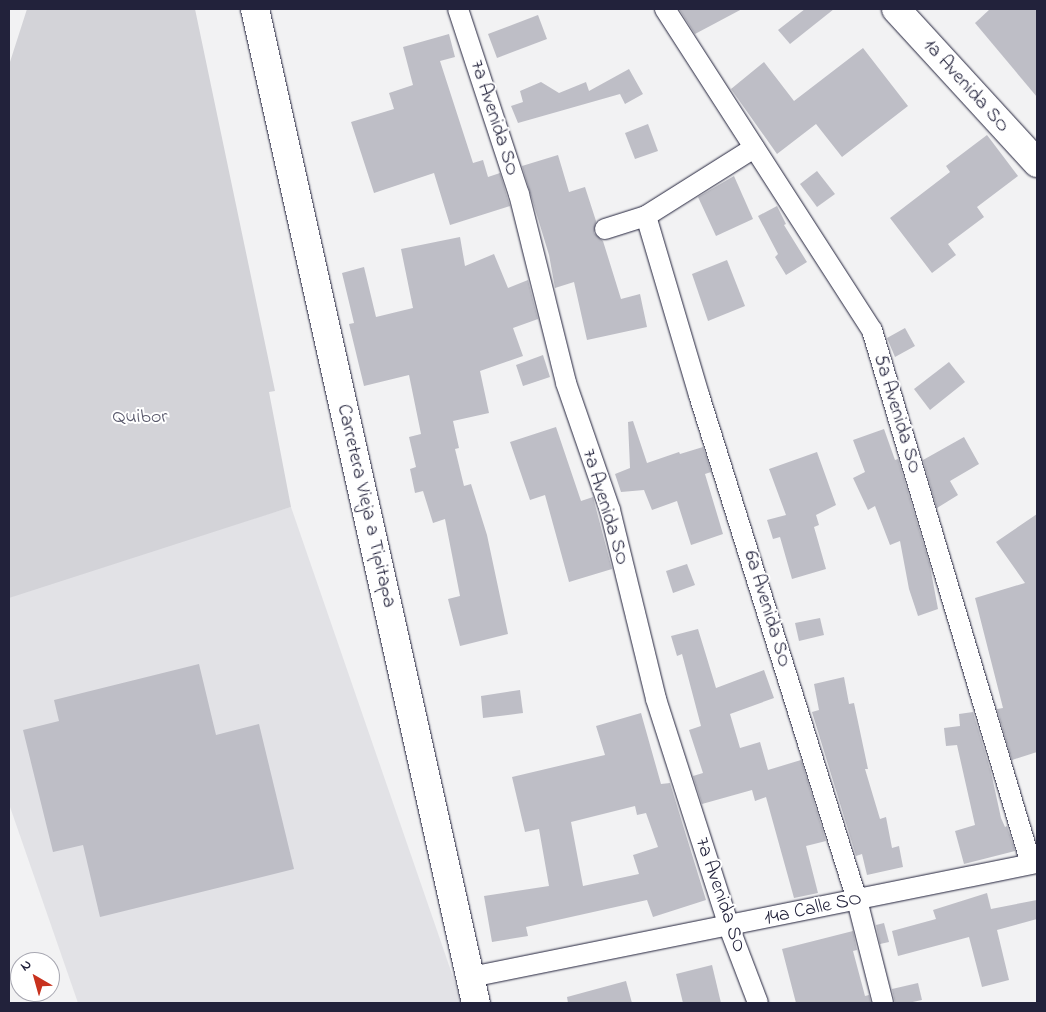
<!DOCTYPE html>
<html>
<head>
<meta charset="utf-8">
<style>
  body { margin:0 }
  #map { position:relative; width:1046px; height:1012px; overflow:hidden; background:#f2f2f3; font-family:"Indie Flower",sans-serif }
  div>[style] { position:absolute }
  .built>* { inset:0; background:#e2e2e6 }
  .green>* { inset:0; background:#d3d3d8 }
  .building>* { inset:0; background:#bebec6 }
  .roads { filter:drop-shadow(0 0 1px #22223b) drop-shadow(0 0 1px #22223b) }
  .street>* { height:20px; margin:-10px; padding:0 10px; transform-origin:10px; border-radius:10px; background:#fff }
  .secondary>* { height:28px; margin:-14px; padding:0 14px; transform-origin:14px; border-radius:14px; background:#fff }
  .highway>* { height:28px; margin:-14px; padding:0 14px; transform-origin:14px; border-radius:14px; background:#fff }
  span { translate:-50% -50%; white-space:nowrap; text-align:center; line-height:1.15; -webkit-text-stroke:4px #fff; paint-order:stroke }
  .street-label { font-size:20px; color:#22223b }
  .park-label { font-size:20px; color:#57576a }
  .frame { position:absolute; inset:0; border:10px solid #22223b; pointer-events:none }
  .north { position:absolute; left:10px; top:952px; width:50px; height:50px; box-sizing:border-box; background:#fff; border:1px solid #a7a7b1; border-radius:50%; rotate:322deg; font-size:14px; font-weight:700; line-height:20px; text-align:center; color:#22223b }
  .north::after { content:''; display:block; margin:auto; width:18px; height:22px; background:#c8321e; clip-path:polygon(50% 0,100% 100%,50% 72%,0 100%) }
</style>
</head>
<body>
<div id="map">
  <div class="built">
    <div style="clip-path:polygon(291px 507px,462px 1003px,78px 1003px,9px 804px,9px 593px)"></div>
  </div>
  <div class="green">
    <div style="clip-path:polygon(27px 9px,195px 9px,275px 391px,269px 392px,291px 507px,9px 598px,9px 65px)"></div>
  </div>
  <div class="building">
    <div style="clip-path:polygon(679px 9px,742px 9px,695px 34px)"></div>
    <div style="clip-path:polygon(805px 9px,834px 9px,790px 44px,778px 30px)"></div>
    <div style="clip-path:polygon(990px 9px,1037px 9px,1037px 97px,975px 23px)"></div>
    <div style="clip-path:polygon(538px 15px,547px 39px,497px 58px,488px 34px)"></div>
    <div style="clip-path:polygon(449px 34px,455px 57px,440px 61px,473px 163px,483px 160px,488px 177px,500px 173px,510px 206px,450px 225px,434px 173px,374px 193px,351px 122px,394px 109px,389px 93px,413px 85px,403px 47px)"></div>
    <div style="clip-path:polygon(863px 48px,908px 106px,842px 157px,816px 124px,777px 154px,731px 89px,764px 62px,794px 101px)"></div>
    <div style="clip-path:polygon(629px 69px,643px 94px,625px 104px,620px 94px,518px 123px,511px 106px,523px 102px,520px 91px,541px 82px,559px 93px,586px 82px,589px 91px)"></div>
    <div style="clip-path:polygon(648px 124px,658px 151px,635px 159px,625px 133px)"></div>
    <div style="clip-path:polygon(987px 135px,1018px 176px,977px 207px,984px 217px,948px 244px,956px 255px,932px 273px,890px 218px,950px 172px,946px 166px)"></div>
    <div style="clip-path:polygon(558px 155px,569px 192px,585px 187px,596px 221px,594px 233px,603px 241px,621px 299px,640px 294px,647px 327px,587px 340px,574px 282px,555px 288px,549px 255px,522px 166px)"></div>
    <div style="clip-path:polygon(817px 171px,835px 194px,817px 207px,800px 184px)"></div>
    <div style="clip-path:polygon(734px 176px,753px 219px,716px 236px,698px 197px)"></div>
    <div style="clip-path:polygon(777px 206px,786px 224px,784px 225px,807px 262px,786px 275px,775px 257px,778px 254px,758px 216px)"></div>
    <div style="clip-path:polygon(460px 237px,465px 266px,494px 254px,508px 288px,528px 280px,538px 319px,513px 328px,523px 356px,480px 371px,489px 413px,453px 421px,459px 448px,455px 449px,464px 486px,471px 484px,487px 535px,508px 634px,460px 646px,448px 599px,460px 596px,445px 519px,433px 523px,423px 491px,415px 493px,410px 469px,416px 467px,409px 437px,421px 434px,409px 375px,364px 386px,349px 324px,354px 323px,342px 273px,364px 267px,376px 317px,413px 308px,401px 249px)"></div>
    <div style="clip-path:polygon(727px 260px,745px 306px,708px 321px,692px 274px)"></div>
    <div style="clip-path:polygon(905px 328px,915px 346px,895px 357px,887px 338px)"></div>
    <div style="clip-path:polygon(543px 355px,550px 377px,523px 386px,516px 365px)"></div>
    <div style="clip-path:polygon(949px 362px,965px 382px,930px 410px,914px 389px)"></div>
    <div style="clip-path:polygon(633px 421px,647px 463px,679px 452px,680px 454px,703px 447px,711px 472px,705px 474px,723px 534px,691px 545px,677px 501px,652px 510px,644px 490px,621px 492px,615px 474px,630px 468px,628px 422px)"></div>
    <div style="clip-path:polygon(556px 427px,581px 501px,593px 497px,612px 569px,569px 582px,545px 495px,530px 500px,510px 442px)"></div>
    <div style="clip-path:polygon(884px 429px,895px 460px,898px 459px,930px 566px,938px 609px,918px 616px,909px 589px,900px 541px,890px 545px,875px 506px,868px 510px,853px 478px,865px 472px,853px 440px)"></div>
    <div style="clip-path:polygon(964px 437px,979px 464px,950px 481px,958px 495px,937px 508px,923px 460px)"></div>
    <div style="clip-path:polygon(817px 452px,836px 505px,816px 515px,819px 525px,814px 527px,826px 569px,792px 579px,780px 537px,773px 539px,767px 520px,786px 515px,769px 469px)"></div>
    <div style="clip-path:polygon(1037px 514px,1037px 752px,1012px 760px,997px 709px,1003px 708px,975px 598px,1025px 583px,996px 542px)"></div>
    <div style="clip-path:polygon(687px 564px,695px 585px,673px 593px,666px 571px)"></div>
    <div style="clip-path:polygon(820px 618px,824px 635px,799px 641px,795px 623px)"></div>
    <div style="clip-path:polygon(698px 629px,716px 688px,764px 670px,774px 698px,730px 714px,740px 748px,760px 742px,768px 770px,801px 760px,826px 841px,806px 846px,818px 893px,794px 898px,766px 797px,755px 801px,752px 790px,702px 804px,693px 776px,703px 773px,689px 730px,701px 726px,682px 654px,677px 656px,671px 636px)"></div>
    <div style="clip-path:polygon(199px 664px,216px 735px,259px 724px,294px 869px,100px 917px,83px 845px,53px 852px,23px 730px,59px 721px,54px 700px)"></div>
    <div style="clip-path:polygon(844px 677px,849px 704px,854px 703px,868px 769px,865px 769px,880px 819px,886px 817px,892px 848px,899px 846px,903px 867px,867px 875px,862px 854px,856px 856px,812px 712px,819px 710px,814px 684px)"></div>
    <div style="clip-path:polygon(520px 690px,523px 713px,483px 718px,481px 696px)"></div>
    <div style="clip-path:polygon(973px 712px,991px 772px,1001px 818px,1005px 827px,1007px 826px,1015px 851px,964px 864px,955px 831px,975px 825px,957px 745px,946px 746px,944px 728px,960px 726px,959px 714px)"></div>
    <div style="clip-path:polygon(evenodd,641px 713px,661px 784px,670px 783px,706px 900px,653px 917px,647px 900px,526px 927px,528px 936px,492px 942px,484px 896px,549px 886px,539px 829px,525px 832px,512px 777px,605px 755px,596px 726px,641px 713px,635px 806px,637px 815px,646px 813px,658px 847px,633px 855px,639px 874px,583px 886px,571px 822px,635px 806px)"></div>
    <div style="clip-path:polygon(987px 893px,991px 909px,1037px 900px,1037px 919px,997px 930px,1009px 980px,982px 987px,969px 937px,898px 956px,892px 931px,936px 919px,933px 910px)"></div>
    <div style="clip-path:polygon(884px 923px,889px 942px,880px 944px,876px 925px)"></div>
    <div style="clip-path:polygon(853px 931px,857px 950px,853px 951px,865px 996px,869px 995px,871px 1003px,796px 1003px,782px 949px)"></div>
    <div style="clip-path:polygon(712px 965px,721px 1003px,683px 1003px,676px 974px)"></div>
    <div style="clip-path:polygon(626px 981px,632px 1003px,568px 1003px,567px 997px)"></div>
    <div style="clip-path:polygon(918px 983px,922px 1000px,908px 1003px,895px 1003px,892px 989px)"></div>
  </div>
  <div class="roads">
    <div class="street">
      <div style="left:458px;top:9px;width:195px;rotate:71.8deg"></div>
      <div style="left:519px;top:194px;width:195px;rotate:76deg"></div>
      <div style="left:566px;top:383px;width:134px;rotate:70.9deg"></div>
      <div style="left:610px;top:510px;width:195px;rotate:76.3deg"></div>
      <div style="left:656px;top:699px;width:239px;rotate:72.2deg"></div>
      <div style="left:729px;top:927px;width:81px;rotate:69.1deg"></div>
      <div style="left:665px;top:9px;width:382px;rotate:57.2deg"></div>
      <div style="left:872px;top:330px;width:557px;rotate:73.42deg"></div>
      <div style="left:646px;top:216px;width:187px;rotate:73.5deg"></div>
      <div style="left:699px;top:395px;width:529px;rotate:72.63deg"></div>
      <div style="left:857px;top:900px;width:106px;rotate:75.8deg"></div>
      <div style="left:605px;top:229px;width:43px;rotate:-17.6deg"></div>
      <div style="left:646px;top:216px;width:128px;rotate:-32.2deg"></div>
      <div style="left:471px;top:977px;width:577px;rotate:-11.39deg"></div>
    </div>
    <div class="secondary">
      <div style="left:255px;top:9px;width:1018px;rotate:77.47deg"></div>
    </div>
    <div class="highway">
      <div style="left:896px;top:9px;width:209px;rotate:47.5deg"></div>
    </div>
  </div>
  <div class="street-label">
    <span style="left:966px;top:86px;rotate:48deg">1a Avenida SO</span>
    <span style="left:494px;top:118px;rotate:72deg">7a Avenida SO</span>
    <span style="left:897px;top:414px;rotate:73deg">5a Avenida SO</span>
    <span style="left:366px;top:506px;rotate:77deg">Carretera Vieja a Tipitapa</span>
    <span style="left:605px;top:507px;rotate:73deg">7a Avenida SO</span>
    <span style="left:767px;top:609px;rotate:73deg">6a Avenida SO</span>
    <span style="left:720px;top:895px;rotate:71deg">7a Avenida SO</span>
    <span style="left:813px;top:909px;rotate:-12deg">14a Calle SO</span>
  </div>
  <div class="park-label">
    <span style="left:140px;top:417px">Quibor</span>
  </div>
  <div class="frame"></div>
  <div class="north">N</div>
</div>
</body>
</html>
